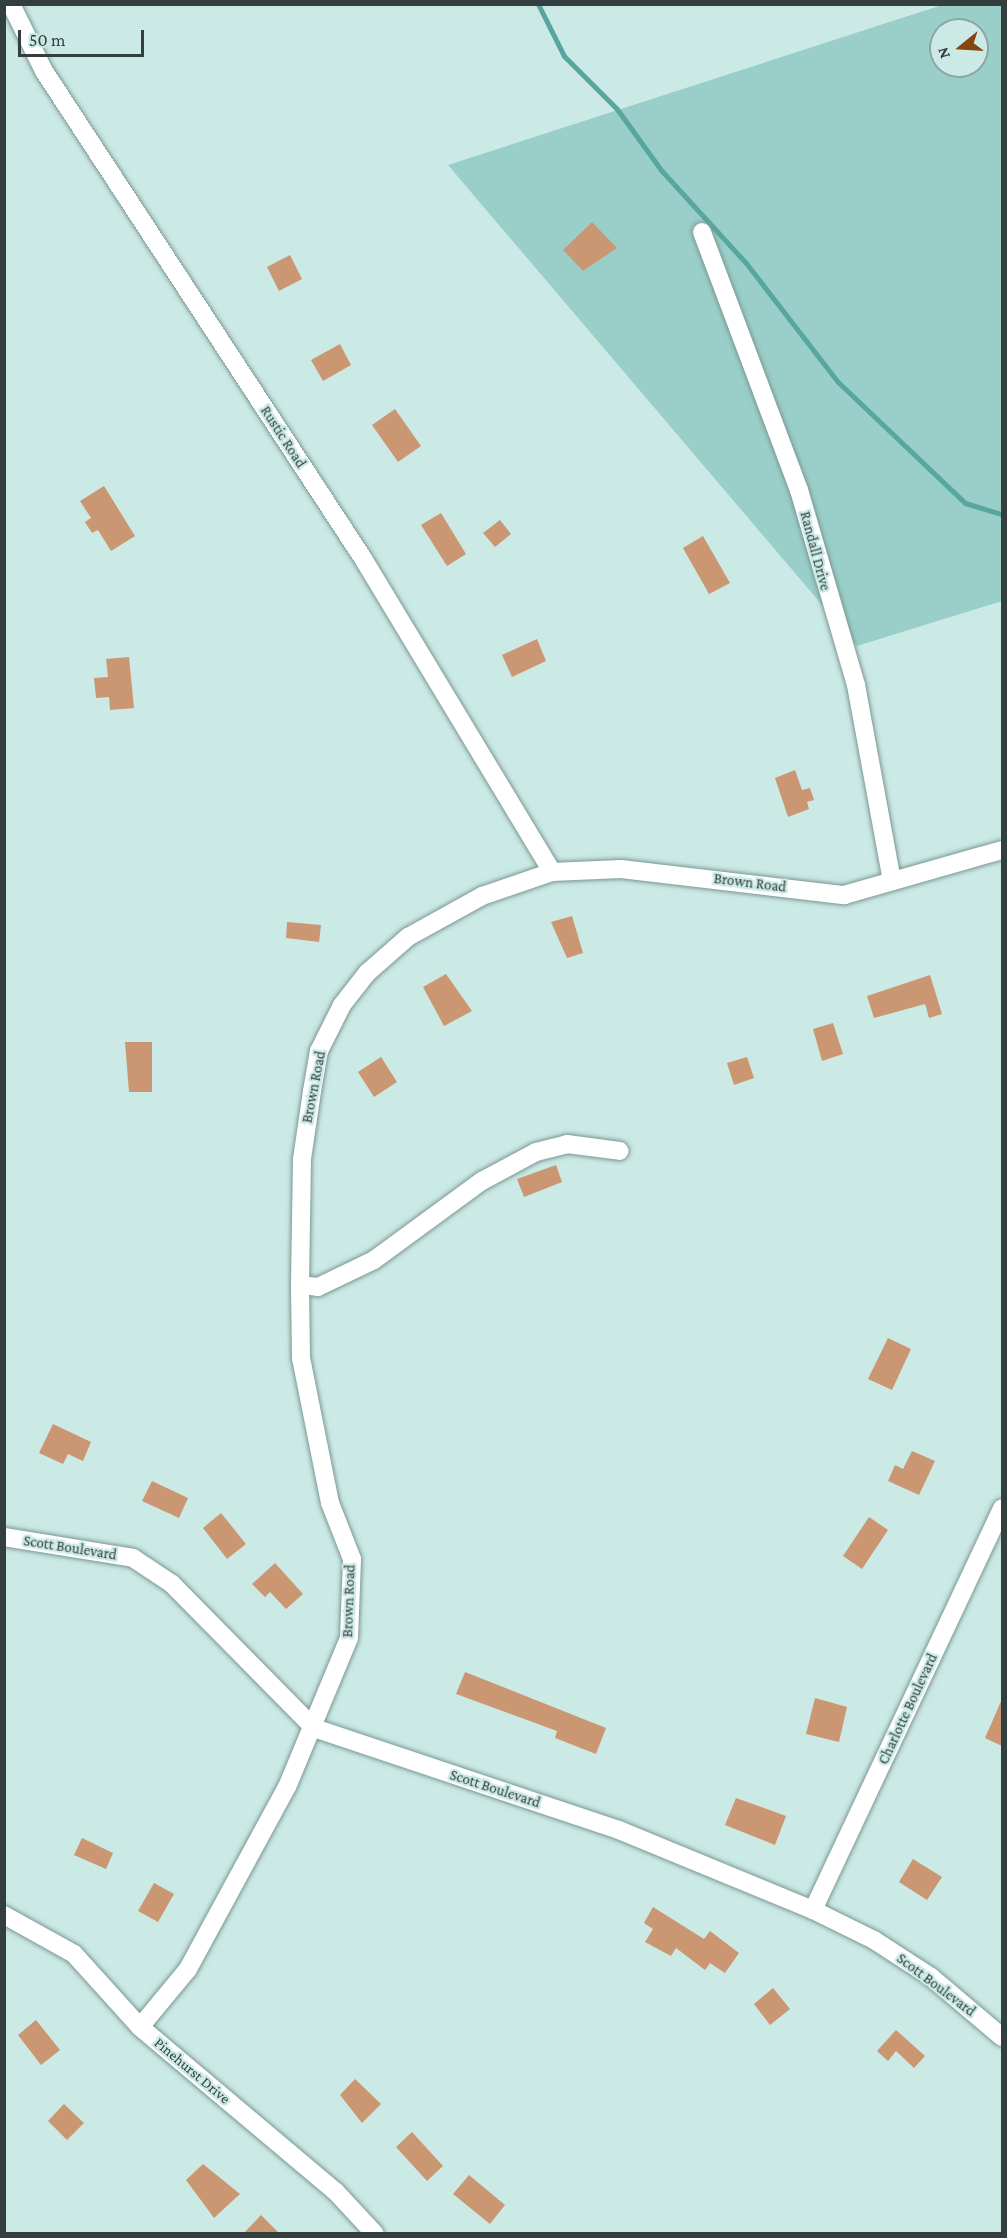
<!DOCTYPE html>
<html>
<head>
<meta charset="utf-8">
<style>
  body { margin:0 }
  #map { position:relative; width:1007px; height:2238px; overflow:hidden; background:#cbe9e5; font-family:"Crimson Pro",serif }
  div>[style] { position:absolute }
  .green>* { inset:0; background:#9acfc9 }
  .stream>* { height:5px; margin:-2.5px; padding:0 2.5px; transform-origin:2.5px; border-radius:2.5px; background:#57a79f }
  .building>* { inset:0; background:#cb9773 }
  .roads { filter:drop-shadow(0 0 2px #7b9794) drop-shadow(0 0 2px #7b9794) }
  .minor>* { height:18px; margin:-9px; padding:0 9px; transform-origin:9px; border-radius:9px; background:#fff }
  span { translate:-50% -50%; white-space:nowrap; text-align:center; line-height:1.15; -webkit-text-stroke:4.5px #cbe9e5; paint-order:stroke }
  .street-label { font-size:15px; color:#333f3e }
  .frame { position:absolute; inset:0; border:6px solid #333f3e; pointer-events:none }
  .north { position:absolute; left:929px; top:18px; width:60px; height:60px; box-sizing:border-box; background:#cbe9e5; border:2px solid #8ea5a2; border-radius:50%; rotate:252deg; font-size:16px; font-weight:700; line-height:24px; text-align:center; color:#333f3e }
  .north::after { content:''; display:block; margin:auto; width:21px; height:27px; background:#85450c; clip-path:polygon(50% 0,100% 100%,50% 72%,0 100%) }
  .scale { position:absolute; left:18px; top:30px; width:126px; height:27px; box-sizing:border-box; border:3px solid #333f3e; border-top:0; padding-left:8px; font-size:18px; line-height:21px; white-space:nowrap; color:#333f3e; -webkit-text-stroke:4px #cbe9e5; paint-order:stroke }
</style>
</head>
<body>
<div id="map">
  <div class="green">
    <div style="clip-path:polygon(evenodd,942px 5px,1002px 5px,1002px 601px,857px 646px,448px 165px,942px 5px,941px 30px,977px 30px,977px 66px,941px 66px,941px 30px)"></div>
  </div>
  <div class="stream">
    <div style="left:538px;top:4px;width:58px;rotate:63.4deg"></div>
    <div style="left:564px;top:56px;width:75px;rotate:45deg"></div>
    <div style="left:617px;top:109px;width:75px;rotate:54.2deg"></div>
    <div style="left:661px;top:170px;width:126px;rotate:47.6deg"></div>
    <div style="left:746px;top:263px;width:150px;rotate:52.3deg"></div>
    <div style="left:838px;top:382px;width:175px;rotate:43.6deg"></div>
    <div style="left:965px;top:503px;width:39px;rotate:17deg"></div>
  </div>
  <div class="building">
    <div style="clip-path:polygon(592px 222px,617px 248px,583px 271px,563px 250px)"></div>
    <div style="clip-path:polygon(290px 255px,302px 279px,279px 291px,267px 267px)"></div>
    <div style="clip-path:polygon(340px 344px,351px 365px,323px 381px,311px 360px)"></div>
    <div style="clip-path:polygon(395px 409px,421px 446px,398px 462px,372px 425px)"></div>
    <div style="clip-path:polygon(104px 486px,135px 536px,111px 551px,98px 530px,92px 533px,85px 522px,91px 518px,80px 501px)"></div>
    <div style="clip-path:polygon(441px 513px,466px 554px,447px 566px,421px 525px)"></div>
    <div style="clip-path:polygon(500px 520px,511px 534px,495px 547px,483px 533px)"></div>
    <div style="clip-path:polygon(703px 536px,730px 583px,709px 594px,683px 548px)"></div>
    <div style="clip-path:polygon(537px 639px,546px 661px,512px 677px,502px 655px)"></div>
    <div style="clip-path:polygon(129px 657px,134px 708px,110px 710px,109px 697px,96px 698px,94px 678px,108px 677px,106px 659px)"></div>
    <div style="clip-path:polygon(795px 770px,802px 790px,810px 788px,814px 800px,807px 802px,809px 809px,788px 817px,775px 778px)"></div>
    <div style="clip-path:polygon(572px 916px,583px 953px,567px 958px,551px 922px)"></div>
    <div style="clip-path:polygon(287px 922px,321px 925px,319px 942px,286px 938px)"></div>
    <div style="clip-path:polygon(446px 974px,472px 1011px,444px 1026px,423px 987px)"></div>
    <div style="clip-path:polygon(930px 975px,942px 1014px,929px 1018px,925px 1004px,874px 1018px,867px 996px)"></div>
    <div style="clip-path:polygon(833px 1023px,843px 1054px,822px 1061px,813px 1029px)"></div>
    <div style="clip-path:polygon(125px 1042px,152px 1042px,152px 1092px,129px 1092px)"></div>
    <div style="clip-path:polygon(381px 1057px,397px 1082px,374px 1097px,358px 1072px)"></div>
    <div style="clip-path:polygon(747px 1057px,754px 1078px,734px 1085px,727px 1063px)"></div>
    <div style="clip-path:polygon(556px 1165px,562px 1182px,524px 1197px,517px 1179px)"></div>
    <div style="clip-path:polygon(888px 1338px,911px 1349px,892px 1390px,868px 1379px)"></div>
    <div style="clip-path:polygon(53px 1424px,91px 1442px,83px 1461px,68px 1454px,63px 1464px,39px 1453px)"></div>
    <div style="clip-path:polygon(912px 1451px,935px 1461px,919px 1495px,888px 1481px,895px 1465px,903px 1469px)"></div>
    <div style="clip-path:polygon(152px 1481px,188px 1498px,179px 1518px,142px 1501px)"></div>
    <div style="clip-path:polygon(221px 1513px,246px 1544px,227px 1559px,203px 1528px)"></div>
    <div style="clip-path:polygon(869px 1517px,888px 1530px,862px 1569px,843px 1556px)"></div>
    <div style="clip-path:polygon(275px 1563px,303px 1594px,286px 1609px,270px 1592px,265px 1597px,252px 1584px)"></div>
    <div style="clip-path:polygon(465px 1672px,606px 1728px,596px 1754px,555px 1738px,557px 1731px,456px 1694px)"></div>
    <div style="clip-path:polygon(815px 1698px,847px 1707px,839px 1742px,806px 1734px)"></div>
    <div style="clip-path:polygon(1002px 1699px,1002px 1746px,985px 1738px)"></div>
    <div style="clip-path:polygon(736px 1798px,786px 1816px,775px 1845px,725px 1825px)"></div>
    <div style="clip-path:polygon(82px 1838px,113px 1853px,106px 1869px,74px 1855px)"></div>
    <div style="clip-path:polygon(913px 1859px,942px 1877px,927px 1900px,899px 1882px)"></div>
    <div style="clip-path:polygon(154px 1883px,174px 1894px,158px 1922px,138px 1911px)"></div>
    <div style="clip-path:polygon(653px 1907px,704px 1939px,710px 1931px,739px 1953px,725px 1973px,710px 1963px,705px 1970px,676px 1948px,671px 1956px,645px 1942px,653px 1929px,644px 1923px)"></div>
    <div style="clip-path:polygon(773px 1988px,790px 2009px,770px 2025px,754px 2004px)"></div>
    <div style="clip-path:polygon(36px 2020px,60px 2050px,41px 2065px,18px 2035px)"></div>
    <div style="clip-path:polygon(896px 2030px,925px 2056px,914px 2068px,896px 2051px,888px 2061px,877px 2051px)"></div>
    <div style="clip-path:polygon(355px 2079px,381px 2104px,362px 2123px,340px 2095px)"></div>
    <div style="clip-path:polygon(64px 2104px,84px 2123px,67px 2140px,48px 2121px)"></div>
    <div style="clip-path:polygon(412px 2132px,443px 2166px,427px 2181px,396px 2147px)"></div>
    <div style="clip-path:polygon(203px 2164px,240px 2194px,214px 2218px,186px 2180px)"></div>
    <div style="clip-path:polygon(469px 2175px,505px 2205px,490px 2224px,453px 2194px)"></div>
    <div style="clip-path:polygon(261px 2215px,280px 2234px,243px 2234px)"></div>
  </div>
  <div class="roads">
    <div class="minor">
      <div style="left:11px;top:4px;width:75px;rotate:63.8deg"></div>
      <div style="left:44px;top:71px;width:584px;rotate:56.8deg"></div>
      <div style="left:364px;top:560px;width:364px;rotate:58.9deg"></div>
      <div style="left:702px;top:232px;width:276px;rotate:69.4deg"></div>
      <div style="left:799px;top:490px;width:203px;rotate:73.7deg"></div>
      <div style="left:856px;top:685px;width:199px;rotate:79.6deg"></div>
      <div style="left:300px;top:1285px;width:18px;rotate:6deg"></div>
      <div style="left:318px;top:1287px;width:62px;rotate:-25.7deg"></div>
      <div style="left:374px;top:1260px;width:134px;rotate:-36.2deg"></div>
      <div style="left:482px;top:1181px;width:61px;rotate:-28.2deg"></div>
      <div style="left:536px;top:1152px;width:32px;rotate:-14deg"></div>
      <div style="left:567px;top:1144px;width:53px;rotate:7.5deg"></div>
      <div style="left:4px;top:1537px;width:131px;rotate:9.2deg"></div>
      <div style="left:133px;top:1558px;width:47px;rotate:33.7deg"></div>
      <div style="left:172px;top:1584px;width:202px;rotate:45.4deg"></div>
      <div style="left:314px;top:1728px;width:322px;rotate:18.5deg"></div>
      <div style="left:619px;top:1830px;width:210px;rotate:22.4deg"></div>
      <div style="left:813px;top:1910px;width:68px;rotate:26.2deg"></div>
      <div style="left:874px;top:1940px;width:68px;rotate:33deg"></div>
      <div style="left:931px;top:1977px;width:93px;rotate:40.2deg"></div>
      <div style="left:813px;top:1910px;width:444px;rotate:-64.8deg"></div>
      <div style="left:4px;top:1915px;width:80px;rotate:29.1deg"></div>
      <div style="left:74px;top:1954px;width:98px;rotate:47.9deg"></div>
      <div style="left:140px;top:2027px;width:256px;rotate:40.1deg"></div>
      <div style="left:336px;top:2192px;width:57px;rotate:47.1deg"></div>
      <div style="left:140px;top:2027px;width:75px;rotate:-50.4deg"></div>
      <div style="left:188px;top:1969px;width:207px;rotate:-61.5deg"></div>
      <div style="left:287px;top:1787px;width:161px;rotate:-67.4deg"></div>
      <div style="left:349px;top:1638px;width:79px;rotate:-87.8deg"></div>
      <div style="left:352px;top:1559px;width:60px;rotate:-111.4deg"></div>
      <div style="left:330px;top:1503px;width:148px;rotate:-101.3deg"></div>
      <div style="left:301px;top:1358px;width:73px;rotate:-90.8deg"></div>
      <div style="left:300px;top:1285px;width:126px;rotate:-89.1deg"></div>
      <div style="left:302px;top:1159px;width:69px;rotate:-81.6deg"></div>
      <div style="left:312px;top:1091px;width:41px;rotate:-80.1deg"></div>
      <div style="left:319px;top:1051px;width:51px;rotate:-63.4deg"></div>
      <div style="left:342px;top:1005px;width:41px;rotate:-52deg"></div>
      <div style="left:367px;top:973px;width:55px;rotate:-41.3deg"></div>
      <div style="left:408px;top:937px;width:85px;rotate:-29deg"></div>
      <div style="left:482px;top:896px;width:74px;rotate:-18.9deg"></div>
      <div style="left:552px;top:872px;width:69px;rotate:-2.5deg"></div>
      <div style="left:621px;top:869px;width:225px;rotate:6.7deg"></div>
      <div style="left:844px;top:895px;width:164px;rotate:-15.9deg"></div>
    </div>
  </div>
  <div class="street-label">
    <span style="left:283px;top:437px;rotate:57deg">Rustic Road</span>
    <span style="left:815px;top:551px;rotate:75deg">Randall Drive</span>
    <span style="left:750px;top:883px;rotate:7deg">Brown Road</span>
    <span style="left:314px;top:1087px;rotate:-79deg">Brown Road</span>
    <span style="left:70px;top:1548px;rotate:9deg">Scott Boulevard</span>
    <span style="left:349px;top:1601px;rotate:-88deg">Brown Road</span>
    <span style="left:908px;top:1709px;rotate:-65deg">Charlotte Boulevard</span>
    <span style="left:495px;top:1789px;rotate:18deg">Scott Boulevard</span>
    <span style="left:936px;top:1985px;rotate:37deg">Scott Boulevard</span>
    <span style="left:192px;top:2071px;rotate:40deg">Pinehurst Drive</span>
  </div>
  <div class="frame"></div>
  <div class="north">N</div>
  <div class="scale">50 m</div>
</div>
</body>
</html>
